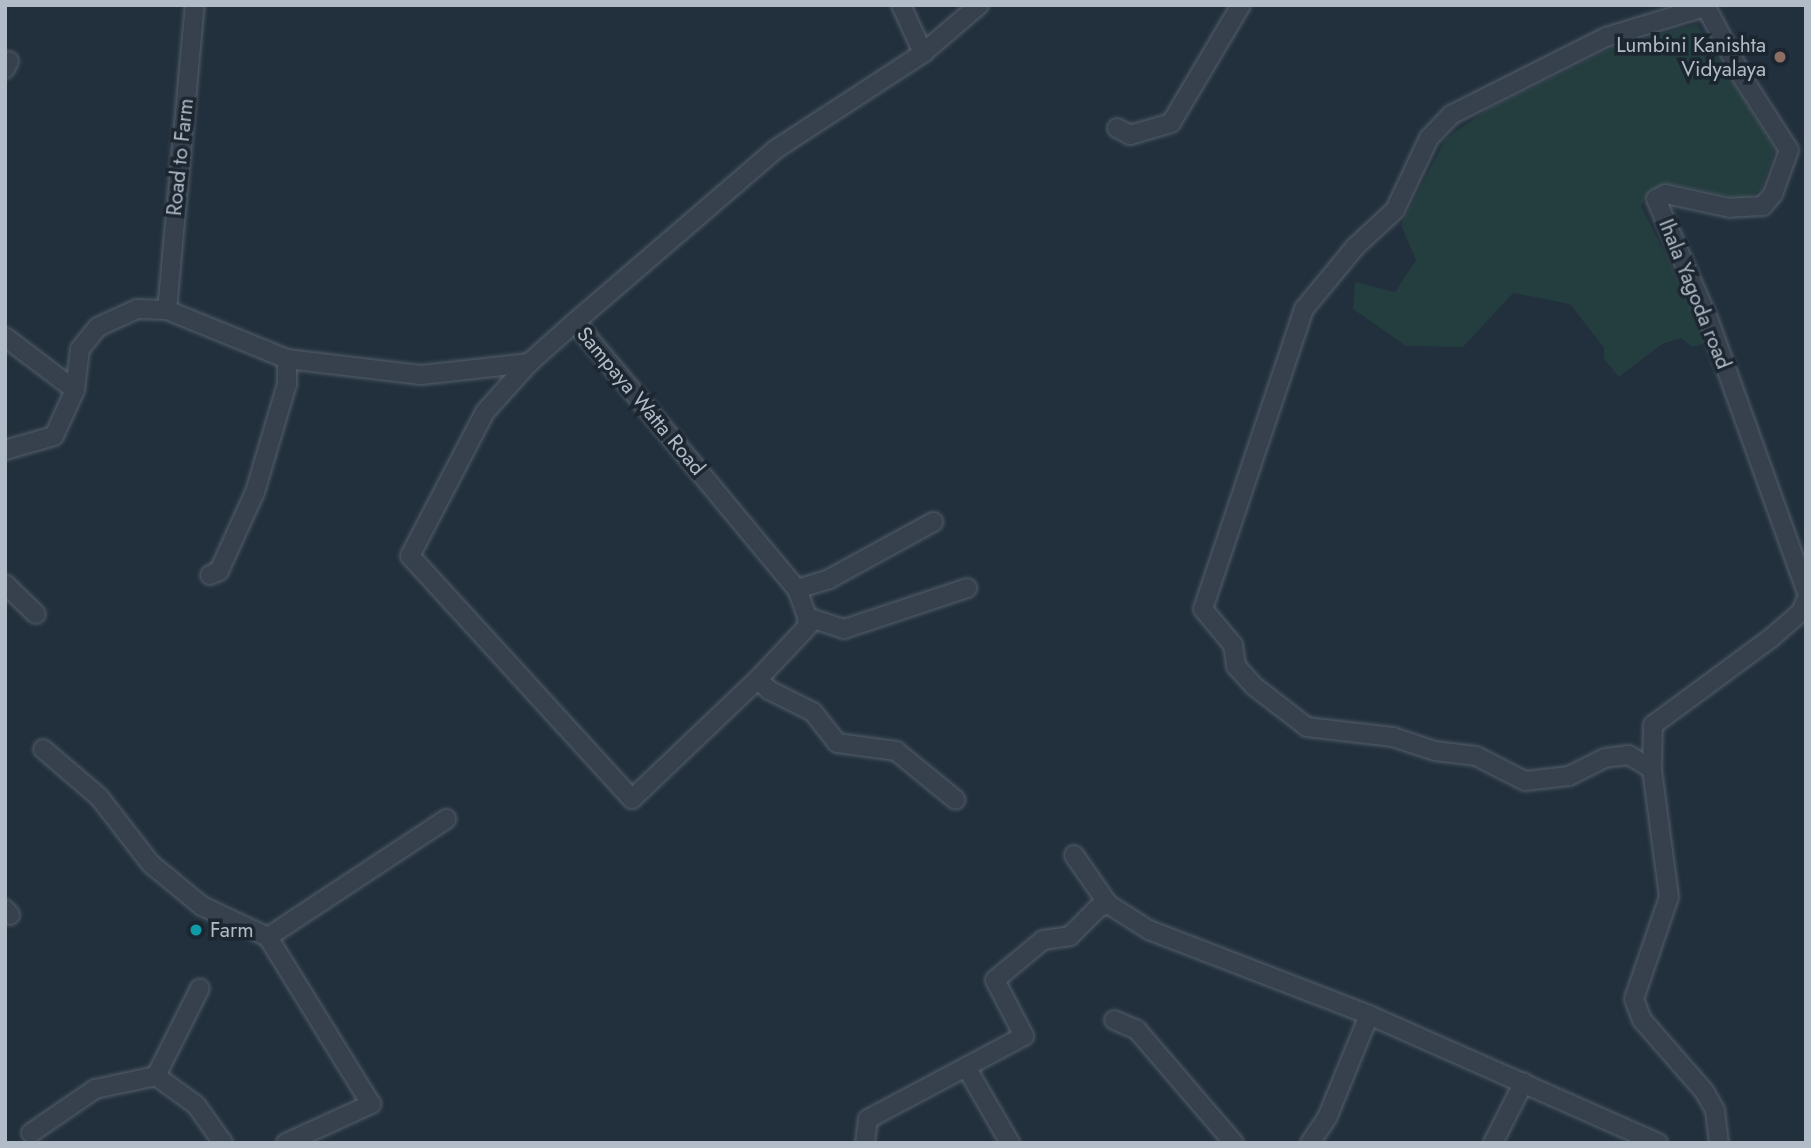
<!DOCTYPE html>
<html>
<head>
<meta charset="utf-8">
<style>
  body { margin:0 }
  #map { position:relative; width:1811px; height:1148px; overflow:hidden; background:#22303d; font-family:Jost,sans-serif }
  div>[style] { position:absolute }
  .green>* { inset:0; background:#243d3e }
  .roads { filter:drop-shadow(0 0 2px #545f6a) drop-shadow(0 0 2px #545f6a) }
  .minor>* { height:18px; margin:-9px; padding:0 9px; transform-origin:9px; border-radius:9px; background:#36414d }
  .dots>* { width:19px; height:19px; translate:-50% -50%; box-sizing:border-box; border:4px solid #1b2631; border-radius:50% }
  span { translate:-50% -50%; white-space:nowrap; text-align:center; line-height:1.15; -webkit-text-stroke:7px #1b2631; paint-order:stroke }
  .poi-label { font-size:21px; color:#b2bcc8 }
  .right { translate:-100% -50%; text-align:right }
  .left { translate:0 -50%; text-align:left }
  .street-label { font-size:21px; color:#b2bcc8 }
  .frame { position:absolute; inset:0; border:7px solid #b2bcc8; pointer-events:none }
</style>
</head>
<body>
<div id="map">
  <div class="green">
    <div style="clip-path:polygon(1697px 24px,1775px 150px,1761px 190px,1743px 199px,1672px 184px,1651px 190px,1641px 206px,1705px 332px,1703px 344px,1692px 347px,1681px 338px,1662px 344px,1619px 377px,1604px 359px,1604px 348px,1570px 304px,1513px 293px,1463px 347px,1406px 346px,1353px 309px,1355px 282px,1395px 292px,1416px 260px,1401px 225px,1446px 138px,1490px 108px,1618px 45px)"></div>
  </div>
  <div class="roads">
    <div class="minor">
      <div style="left:901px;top:5px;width:53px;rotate:65.4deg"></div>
      <div style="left:1705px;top:5px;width:85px;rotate:62.5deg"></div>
      <div style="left:1744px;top:80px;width:83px;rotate:57.3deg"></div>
      <div style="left:1789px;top:150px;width:47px;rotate:110deg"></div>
      <div style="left:1773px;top:194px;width:16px;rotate:130deg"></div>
      <div style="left:1763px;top:206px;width:33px;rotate:177deg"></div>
      <div style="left:1730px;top:208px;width:66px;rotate:-167.7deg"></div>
      <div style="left:1666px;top:194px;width:11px;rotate:153deg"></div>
      <div style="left:1656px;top:199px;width:133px;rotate:66.5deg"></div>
      <div style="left:1709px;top:321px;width:286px;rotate:70.2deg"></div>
      <div style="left:5px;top:69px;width:9px;rotate:-63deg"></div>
      <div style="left:1117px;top:128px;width:15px;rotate:28deg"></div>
      <div style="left:1130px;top:135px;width:43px;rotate:-16.3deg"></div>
      <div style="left:1171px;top:123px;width:137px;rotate:-59.3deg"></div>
      <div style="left:167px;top:310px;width:306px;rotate:-84.8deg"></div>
      <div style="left:575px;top:322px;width:265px;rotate:-40.7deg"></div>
      <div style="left:776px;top:149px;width:176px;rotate:-33.1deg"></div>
      <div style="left:923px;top:53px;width:74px;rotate:-40.6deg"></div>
      <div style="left:5px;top:337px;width:88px;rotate:37.1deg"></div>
      <div style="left:5px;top:450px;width:51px;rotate:-15.9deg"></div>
      <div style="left:54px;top:436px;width:51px;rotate:-65.5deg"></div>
      <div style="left:75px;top:390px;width:41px;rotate:-83deg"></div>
      <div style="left:80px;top:349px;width:28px;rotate:-51deg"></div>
      <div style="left:98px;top:327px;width:43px;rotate:-24.8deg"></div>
      <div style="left:137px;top:309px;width:30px;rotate:2deg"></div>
      <div style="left:167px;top:310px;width:130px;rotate:22.2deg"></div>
      <div style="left:287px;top:359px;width:135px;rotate:6.8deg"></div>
      <div style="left:421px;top:375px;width:109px;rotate:-6.3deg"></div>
      <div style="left:529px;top:363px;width:62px;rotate:-41.7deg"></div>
      <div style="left:575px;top:322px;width:347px;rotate:50.3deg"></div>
      <div style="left:797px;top:589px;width:30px;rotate:70deg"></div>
      <div style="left:807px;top:617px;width:9px;rotate:84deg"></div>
      <div style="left:808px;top:626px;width:73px;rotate:133.3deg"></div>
      <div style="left:758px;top:679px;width:174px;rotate:136.4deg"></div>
      <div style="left:632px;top:799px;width:329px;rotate:-132.4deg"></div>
      <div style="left:410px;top:556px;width:162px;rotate:-62.5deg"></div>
      <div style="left:485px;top:412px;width:66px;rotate:-48.1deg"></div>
      <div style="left:210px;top:575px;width:10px;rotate:-24deg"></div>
      <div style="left:219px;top:571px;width:87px;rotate:-65.5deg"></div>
      <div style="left:255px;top:492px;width:113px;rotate:-73.5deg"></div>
      <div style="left:287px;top:384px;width:25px;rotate:-90deg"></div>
      <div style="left:5px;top:584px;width:43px;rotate:44.1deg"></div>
      <div style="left:797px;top:589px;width:34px;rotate:-17deg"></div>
      <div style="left:829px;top:579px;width:119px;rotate:-28.7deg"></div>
      <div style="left:807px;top:617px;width:39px;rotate:18deg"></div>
      <div style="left:844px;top:629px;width:130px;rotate:-18.4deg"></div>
      <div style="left:758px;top:679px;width:16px;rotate:45deg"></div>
      <div style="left:769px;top:690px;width:49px;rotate:26.6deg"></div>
      <div style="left:813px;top:712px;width:39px;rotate:52deg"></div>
      <div style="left:837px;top:743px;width:60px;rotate:7.7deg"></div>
      <div style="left:896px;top:751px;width:77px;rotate:39.2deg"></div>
      <div style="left:43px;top:749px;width:74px;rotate:40.6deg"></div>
      <div style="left:99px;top:797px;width:85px;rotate:52.2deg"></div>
      <div style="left:151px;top:864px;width:66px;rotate:39.5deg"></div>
      <div style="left:202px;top:906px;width:73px;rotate:25.2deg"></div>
      <div style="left:1652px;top:769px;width:27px;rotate:-149deg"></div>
      <div style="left:1629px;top:755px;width:24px;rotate:173deg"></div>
      <div style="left:1605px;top:758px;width:40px;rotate:153.4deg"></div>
      <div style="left:1569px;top:776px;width:44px;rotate:173.5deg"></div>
      <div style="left:1525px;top:781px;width:55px;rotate:-153deg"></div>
      <div style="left:1476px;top:756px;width:41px;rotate:-173deg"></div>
      <div style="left:1435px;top:751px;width:44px;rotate:-161.6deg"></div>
      <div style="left:1393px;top:737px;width:87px;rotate:-173.4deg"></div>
      <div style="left:1307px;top:727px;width:67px;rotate:-142.3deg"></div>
      <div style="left:1254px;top:686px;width:27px;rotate:-132deg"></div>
      <div style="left:1236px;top:666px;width:21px;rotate:-98deg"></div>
      <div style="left:1233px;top:645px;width:47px;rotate:-129.8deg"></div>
      <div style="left:1203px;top:609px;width:317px;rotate:-71.4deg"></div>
      <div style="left:1304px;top:309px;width:82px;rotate:-50.5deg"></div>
      <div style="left:1356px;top:246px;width:53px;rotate:-42.7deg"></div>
      <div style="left:1395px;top:210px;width:80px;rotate:-64.7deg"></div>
      <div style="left:1429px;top:138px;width:32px;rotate:-46deg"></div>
      <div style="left:1451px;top:115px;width:174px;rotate:-26.7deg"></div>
      <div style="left:1606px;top:37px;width:103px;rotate:-16.9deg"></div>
      <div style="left:1074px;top:855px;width:60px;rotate:55.2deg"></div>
      <div style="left:1108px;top:904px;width:49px;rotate:32.4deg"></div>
      <div style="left:1149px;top:930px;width:236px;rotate:21.1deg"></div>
      <div style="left:1369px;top:1015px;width:316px;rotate:23.9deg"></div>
      <div style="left:5px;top:909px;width:8px;rotate:50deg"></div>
      <div style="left:1114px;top:1020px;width:25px;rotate:23deg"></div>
      <div style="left:1137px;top:1030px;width:149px;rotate:49.4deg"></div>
      <div style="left:966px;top:1067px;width:88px;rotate:59.9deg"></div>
      <div style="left:156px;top:1076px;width:98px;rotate:-63.4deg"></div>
      <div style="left:31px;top:1133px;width:78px;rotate:-34.5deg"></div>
      <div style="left:95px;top:1089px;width:62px;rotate:-12deg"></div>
      <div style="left:156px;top:1076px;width:49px;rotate:35.9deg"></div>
      <div style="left:196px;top:1105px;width:47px;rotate:54.6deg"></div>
      <div style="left:286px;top:1143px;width:94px;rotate:-24.6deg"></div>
      <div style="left:371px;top:1104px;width:196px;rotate:-121.7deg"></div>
      <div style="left:268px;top:937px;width:214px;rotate:-33.5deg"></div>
      <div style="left:865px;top:1143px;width:24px;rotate:-83deg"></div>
      <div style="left:868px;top:1119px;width:177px;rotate:-28deg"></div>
      <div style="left:1024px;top:1036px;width:63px;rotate:-117.4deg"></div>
      <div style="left:995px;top:980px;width:62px;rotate:-39.8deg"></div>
      <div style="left:1043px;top:940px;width:27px;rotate:-8deg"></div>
      <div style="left:1070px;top:936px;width:40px;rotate:-45deg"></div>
      <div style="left:1098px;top:908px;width:11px;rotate:-22deg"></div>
      <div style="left:1310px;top:1143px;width:30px;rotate:-56deg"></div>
      <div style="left:1327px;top:1118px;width:111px;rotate:-67.8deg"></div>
      <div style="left:1493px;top:1143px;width:68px;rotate:-63.1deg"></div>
      <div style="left:1719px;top:1143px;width:33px;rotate:-97deg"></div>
      <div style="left:1715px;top:1110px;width:22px;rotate:-120deg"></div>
      <div style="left:1704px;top:1091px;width:94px;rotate:-131.1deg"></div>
      <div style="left:1642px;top:1020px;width:22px;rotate:-111deg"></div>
      <div style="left:1634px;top:999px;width:108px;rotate:-71.1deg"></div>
      <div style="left:1669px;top:897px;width:129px;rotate:-97.6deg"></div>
      <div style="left:1652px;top:769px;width:44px;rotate:-88.7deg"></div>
      <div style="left:1653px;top:725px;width:147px;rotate:-36.4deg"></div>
      <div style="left:1771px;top:638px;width:40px;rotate:-41deg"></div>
      <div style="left:1801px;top:612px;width:13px;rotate:-67deg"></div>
    </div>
  </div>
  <div class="dots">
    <div style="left:1780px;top:57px;background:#8d6e63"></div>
    <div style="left:196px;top:930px;background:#0f9aa8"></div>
  </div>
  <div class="poi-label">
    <span class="right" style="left:1766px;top:57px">Lumbini Kanishta<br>Vidyalaya</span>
    <span class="left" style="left:210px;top:930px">Farm</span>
  </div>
  <div class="street-label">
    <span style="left:180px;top:157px;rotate:-84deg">Road to Farm</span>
    <span style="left:1695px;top:294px;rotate:68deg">Ihala Yagoda road</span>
    <span style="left:641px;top:401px;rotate:50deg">Sampaya Watta Road</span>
  </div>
  <div class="frame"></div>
</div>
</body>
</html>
